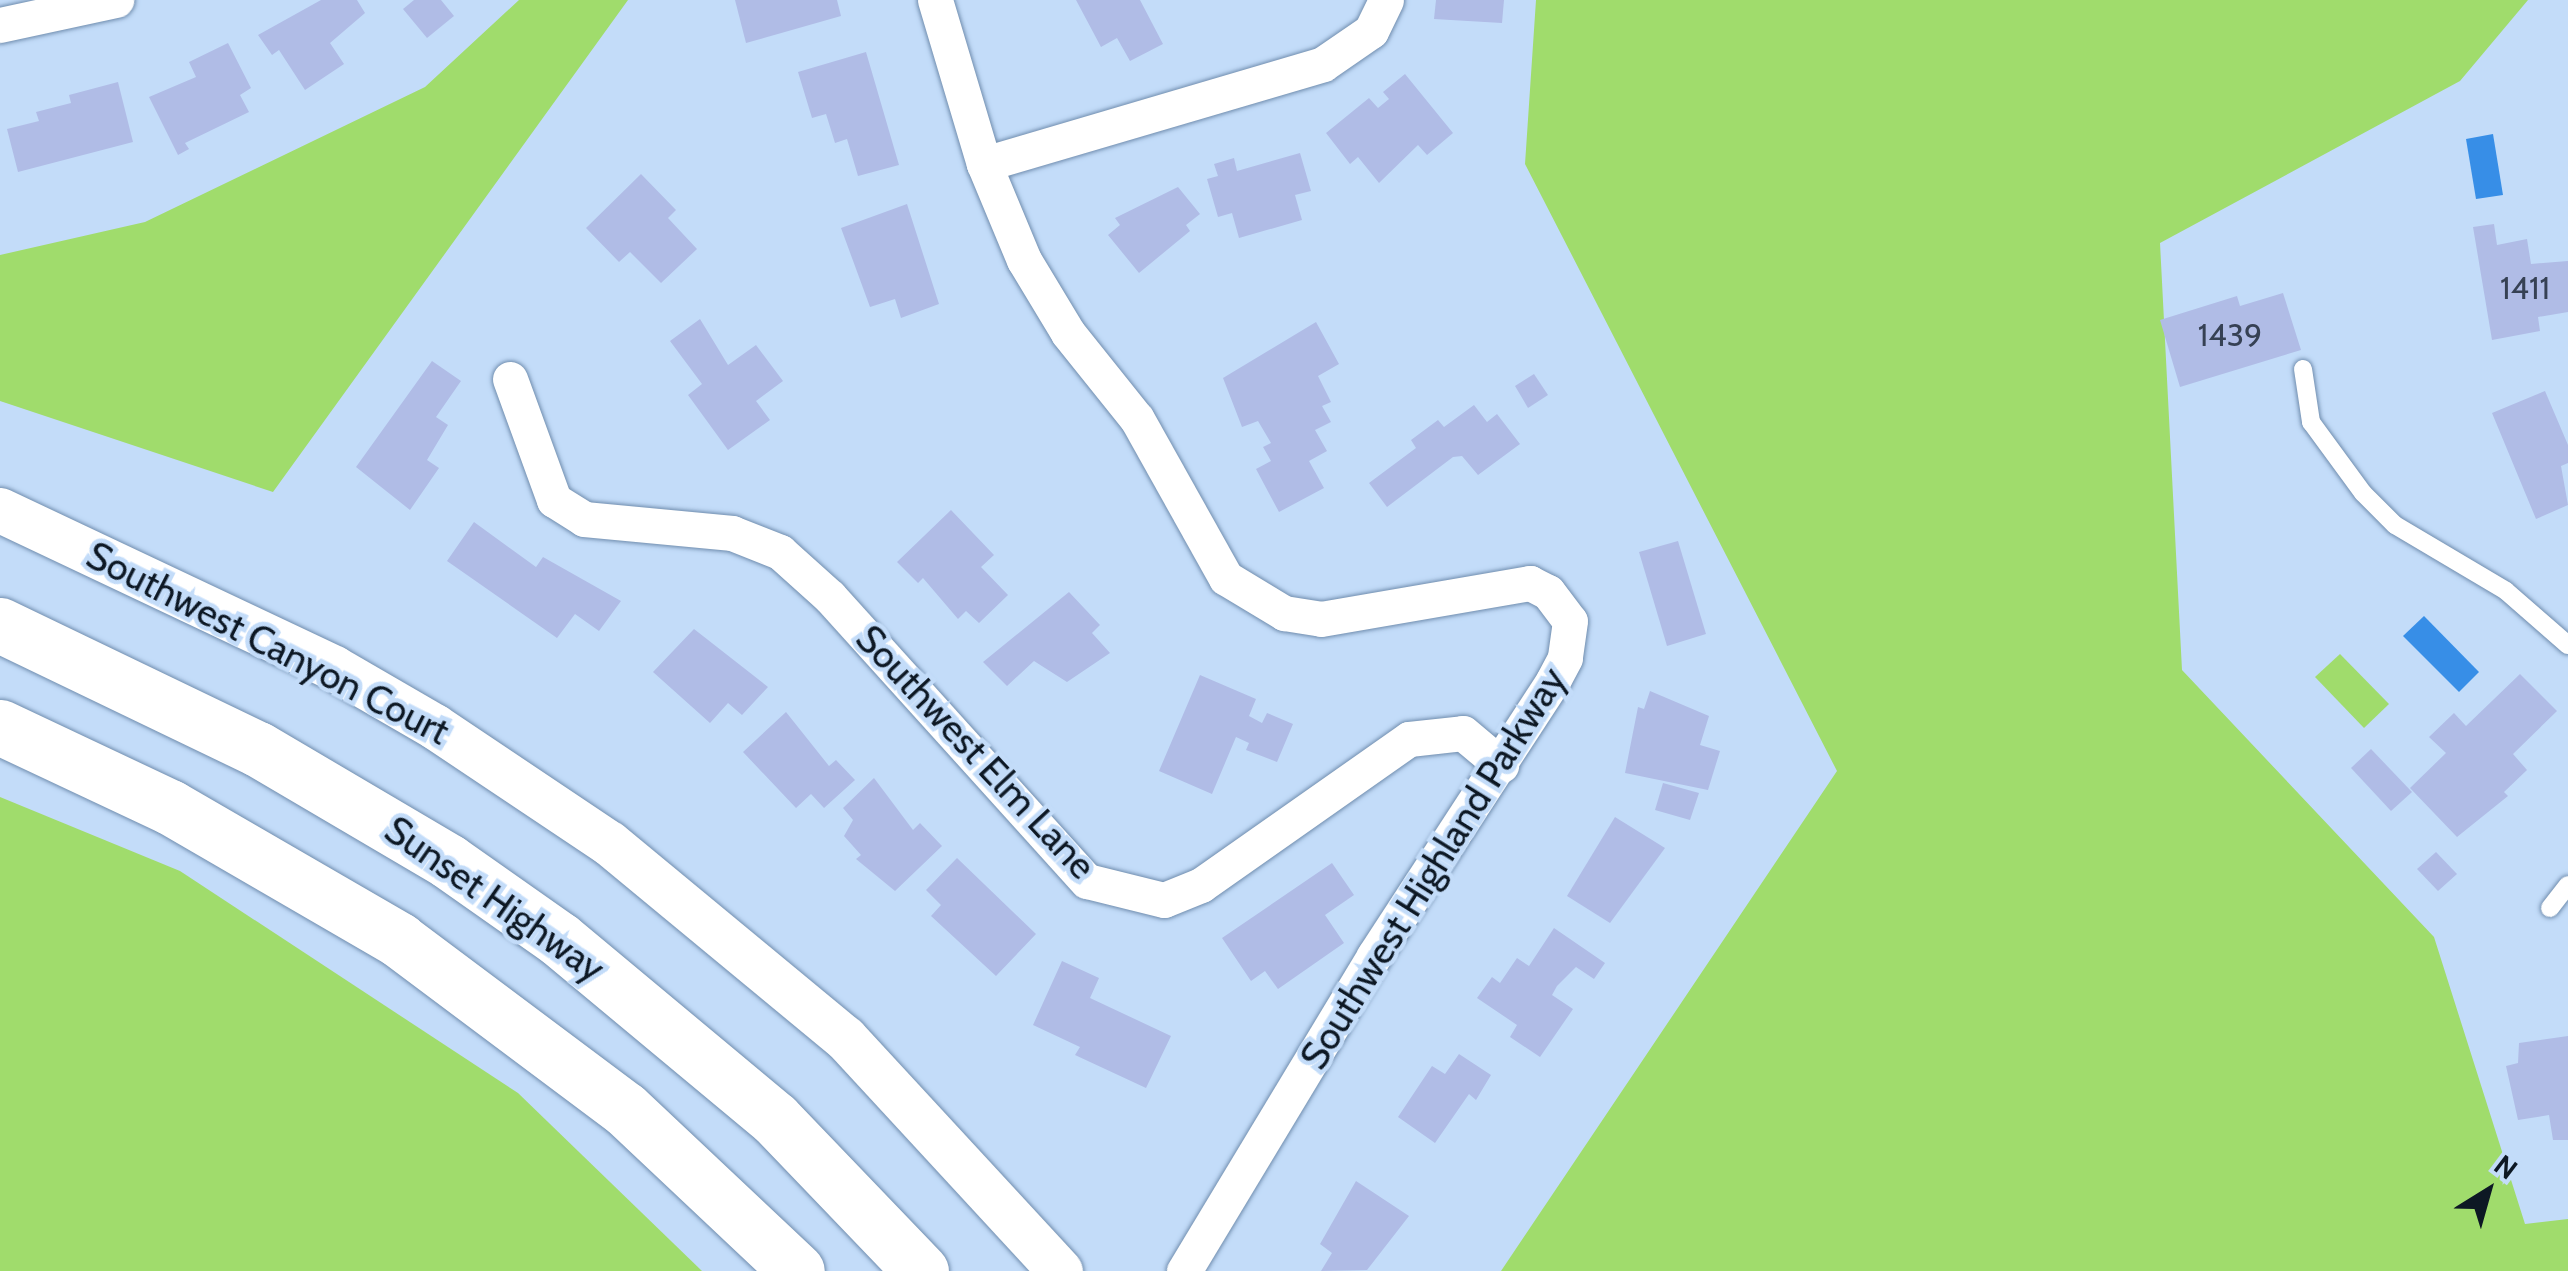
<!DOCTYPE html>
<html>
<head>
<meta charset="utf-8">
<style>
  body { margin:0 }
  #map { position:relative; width:2568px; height:1271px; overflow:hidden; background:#c3dcf9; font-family:Cabin,sans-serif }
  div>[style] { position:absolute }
  .green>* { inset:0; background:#a0dc6c }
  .water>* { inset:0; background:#378ee7 }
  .building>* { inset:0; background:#b0bce6 }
  .roads { filter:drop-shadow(0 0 2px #708dae) drop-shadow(0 0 2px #708dae) }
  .service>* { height:18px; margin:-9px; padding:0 9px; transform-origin:9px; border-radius:9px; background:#fff }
  .minor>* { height:35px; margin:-17.5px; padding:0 17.5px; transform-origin:17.5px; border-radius:17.5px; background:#fff }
  .tertiary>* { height:45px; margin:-22.5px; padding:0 22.5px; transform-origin:22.5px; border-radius:22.5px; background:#fff }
  .motorway>* { height:55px; margin:-27.5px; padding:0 27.5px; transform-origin:27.5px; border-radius:27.5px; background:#fff }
  span { translate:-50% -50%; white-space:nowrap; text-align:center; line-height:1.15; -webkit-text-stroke:9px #c3dcf9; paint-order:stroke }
  .number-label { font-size:32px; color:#364154 }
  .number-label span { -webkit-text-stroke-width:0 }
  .street-label { font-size:38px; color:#0d1824 }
  .north { position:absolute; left:2438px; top:1141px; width:100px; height:100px; -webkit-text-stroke:8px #c3dcf9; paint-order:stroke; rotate:37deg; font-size:28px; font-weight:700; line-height:40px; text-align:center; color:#0d1824 }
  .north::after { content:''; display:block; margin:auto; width:35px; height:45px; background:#0d1824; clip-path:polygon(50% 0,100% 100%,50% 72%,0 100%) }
</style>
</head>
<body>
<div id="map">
  <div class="green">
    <div style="clip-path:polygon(519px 0,628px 0,273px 492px,0 401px,0 255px,145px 222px,425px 87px)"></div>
    <div style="clip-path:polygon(1536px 0,2528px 0,2460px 81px,2160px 243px,2182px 670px,2434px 937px,2525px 1224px,2568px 1219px,2568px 1271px,1501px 1271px,1837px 771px,1525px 164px)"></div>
    <div style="clip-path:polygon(2340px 654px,2389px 704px,2364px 728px,2315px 677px)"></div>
    <div style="clip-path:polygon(0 797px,180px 871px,518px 1093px,702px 1271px,0 1271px)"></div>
  </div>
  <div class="water">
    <div style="clip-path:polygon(2493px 134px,2503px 195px,2476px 199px,2466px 139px)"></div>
    <div style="clip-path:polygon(2424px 616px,2479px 672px,2459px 692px,2403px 636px)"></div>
  </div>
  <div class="building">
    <div style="clip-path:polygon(321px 0,357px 0,365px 13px,330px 43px,344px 64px,305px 90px,279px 50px,272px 55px,258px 35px)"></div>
    <div style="clip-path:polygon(414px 0,441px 0,454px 16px,427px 38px,403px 9px)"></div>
    <div style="clip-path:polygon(735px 0,837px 0,841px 16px,746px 43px)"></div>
    <div style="clip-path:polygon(1076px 0,1140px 0,1163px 44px,1130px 61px,1117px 38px,1101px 47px)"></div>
    <div style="clip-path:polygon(1436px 0,1504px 0,1502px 23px,1434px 19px)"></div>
    <div style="clip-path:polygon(228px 43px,251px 88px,240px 95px,249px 112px,185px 143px,189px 149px,178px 155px,149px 97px,196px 77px,189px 62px)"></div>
    <div style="clip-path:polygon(866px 52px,899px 165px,858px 176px,847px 139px,835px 143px,826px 114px,812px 118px,798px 72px)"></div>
    <div style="clip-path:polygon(1405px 74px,1453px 133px,1427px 155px,1418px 145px,1379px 183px,1358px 157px,1350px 164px,1326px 133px,1369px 98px,1378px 108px,1389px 99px,1383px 92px)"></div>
    <div style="clip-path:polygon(118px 82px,133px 142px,18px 172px,7px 129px,39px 121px,36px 112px,71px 103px,69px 95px)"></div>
    <div style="clip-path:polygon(1300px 153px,1311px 191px,1295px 195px,1302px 220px,1239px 238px,1232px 213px,1218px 217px,1207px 179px,1218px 176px,1214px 164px,1234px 158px,1237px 171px)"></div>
    <div style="clip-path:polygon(641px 174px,676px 210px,668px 218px,697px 249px,661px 283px,630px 252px,619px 262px,586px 228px)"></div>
    <div style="clip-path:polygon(1178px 187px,1200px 214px,1186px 225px,1190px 231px,1139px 273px,1108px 235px,1120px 225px,1115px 218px)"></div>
    <div style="clip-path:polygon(907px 204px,939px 304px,901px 318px,895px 299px,870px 307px,841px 228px)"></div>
    <div style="clip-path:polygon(2494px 224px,2497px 245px,2527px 239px,2531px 264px,2568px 261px,2568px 312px,2538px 317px,2540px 331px,2492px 340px,2473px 227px)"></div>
    <div style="clip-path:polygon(2283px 293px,2301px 350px,2180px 387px,2160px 320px,2237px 296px,2240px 306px)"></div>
    <div style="clip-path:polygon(700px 319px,728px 365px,756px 345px,783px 381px,756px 401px,770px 420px,728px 450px,688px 395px,702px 384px,670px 341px)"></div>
    <div style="clip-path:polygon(1316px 322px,1339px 364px,1318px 376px,1331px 402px,1322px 406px,1331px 422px,1315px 430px,1327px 451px,1309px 461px,1324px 488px,1279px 512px,1256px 469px,1271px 461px,1263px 447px,1271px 443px,1258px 421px,1242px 427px,1223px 378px)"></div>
    <div style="clip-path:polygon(432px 361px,461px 381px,436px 417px,448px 425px,427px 460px,439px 468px,410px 510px,356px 467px)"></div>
    <div style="clip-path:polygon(1534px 374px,1548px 395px,1528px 408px,1515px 386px)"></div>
    <div style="clip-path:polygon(2545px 391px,2568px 445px,2568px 463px,2561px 466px,2568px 505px,2536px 519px,2492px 413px)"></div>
    <div style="clip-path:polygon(1474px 405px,1487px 422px,1497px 414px,1520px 444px,1478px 475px,1462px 456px,1453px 457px,1387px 507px,1369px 483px,1416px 448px,1411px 440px,1438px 420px,1444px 427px)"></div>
    <div style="clip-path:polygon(951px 510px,994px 555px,981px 567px,1008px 595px,979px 623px,966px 611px,958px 619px,923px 578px,918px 583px,897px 562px)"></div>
    <div style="clip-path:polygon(474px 522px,536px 567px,543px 557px,621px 601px,599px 631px,575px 614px,557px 638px,447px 561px)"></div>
    <div style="clip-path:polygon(1678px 541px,1706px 634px,1667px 646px,1639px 552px)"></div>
    <div style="clip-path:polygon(1069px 592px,1100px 625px,1092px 633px,1110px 653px,1067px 682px,1034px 661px,1007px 686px,983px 662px)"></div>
    <div style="clip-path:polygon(694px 629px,768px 687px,742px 715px,728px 703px,710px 723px,653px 672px)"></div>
    <div style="clip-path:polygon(2520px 674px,2557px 711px,2513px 754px,2527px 770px,2504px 792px,2508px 796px,2457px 837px,2410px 788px,2446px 753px,2429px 737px,2454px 713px,2466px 726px)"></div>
    <div style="clip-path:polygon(1200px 675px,1256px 699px,1249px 716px,1262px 723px,1267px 713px,1293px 724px,1277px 762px,1246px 750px,1249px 743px,1236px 737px,1212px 794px,1159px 771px)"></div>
    <div style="clip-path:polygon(1650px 691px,1709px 716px,1700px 745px,1720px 751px,1708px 790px,1625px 773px,1638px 707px,1644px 709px)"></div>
    <div style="clip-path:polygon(786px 712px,829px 766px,836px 760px,855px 780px,824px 808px,811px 794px,796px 808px,743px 752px)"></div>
    <div style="clip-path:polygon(2371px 749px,2412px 792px,2391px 811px,2351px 768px)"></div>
    <div style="clip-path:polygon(874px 778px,913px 830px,920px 823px,942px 846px,895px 891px,856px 859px,861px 855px,844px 836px,853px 820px,843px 808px)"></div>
    <div style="clip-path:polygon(1663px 783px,1699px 793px,1690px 820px,1655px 810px)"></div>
    <div style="clip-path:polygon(1615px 817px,1665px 848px,1610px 923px,1567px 896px)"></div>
    <div style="clip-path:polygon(2436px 852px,2457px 874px,2438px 891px,2417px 869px)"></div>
    <div style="clip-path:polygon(957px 858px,1036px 934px,996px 976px,931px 916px,941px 905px,926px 890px)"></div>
    <div style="clip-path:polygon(1332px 863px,1354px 895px,1325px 915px,1344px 943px,1278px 989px,1265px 971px,1251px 981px,1222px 938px)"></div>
    <div style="clip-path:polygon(1554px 928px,1605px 963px,1594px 979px,1576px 967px,1557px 986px,1552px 995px,1573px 1009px,1540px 1057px,1510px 1037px,1517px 1025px,1477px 998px,1492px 977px,1500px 983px,1517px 958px,1529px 966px)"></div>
    <div style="clip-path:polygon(1062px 961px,1099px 978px,1090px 998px,1171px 1036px,1146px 1088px,1075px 1055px,1080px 1047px,1033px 1025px)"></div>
    <div style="clip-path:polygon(2568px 1036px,2568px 1140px,2553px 1140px,2549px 1115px,2518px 1120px,2506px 1066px,2518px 1063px,2519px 1043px)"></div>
    <div style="clip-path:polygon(1459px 1054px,1491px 1075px,1476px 1100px,1469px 1094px,1435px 1143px,1398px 1117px,1432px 1066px,1445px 1074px)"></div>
    <div style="clip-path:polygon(1356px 1181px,1409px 1216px,1367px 1270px,1321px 1271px,1332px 1253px,1320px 1244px)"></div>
  </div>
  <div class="roads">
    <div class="service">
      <div style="left:2303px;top:369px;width:54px;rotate:81.4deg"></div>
      <div style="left:2311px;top:422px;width:88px;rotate:53.8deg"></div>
      <div style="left:2363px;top:493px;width:45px;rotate:45deg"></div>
      <div style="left:2395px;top:525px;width:129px;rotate:30.7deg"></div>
      <div style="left:2506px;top:591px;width:82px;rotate:41.1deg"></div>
      <div style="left:2550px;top:908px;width:29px;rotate:-52deg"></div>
    </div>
    <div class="minor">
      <div style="left:935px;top:0;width:171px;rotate:73.4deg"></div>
      <div style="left:984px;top:164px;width:104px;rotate:67.4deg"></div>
      <div style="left:1024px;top:260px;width:85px;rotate:58.9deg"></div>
      <div style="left:1068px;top:333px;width:110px;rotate:51.3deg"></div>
      <div style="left:1137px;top:419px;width:182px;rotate:60.8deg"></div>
      <div style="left:1226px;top:578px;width:68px;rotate:31.1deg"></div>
      <div style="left:1284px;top:613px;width:37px;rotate:9deg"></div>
      <div style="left:1321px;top:619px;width:212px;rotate:-9.8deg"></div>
      <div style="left:1530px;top:583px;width:20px;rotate:27deg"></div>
      <div style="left:1548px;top:592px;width:36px;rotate:53deg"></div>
      <div style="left:1570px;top:621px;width:37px;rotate:98deg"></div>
      <div style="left:1565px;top:658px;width:26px;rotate:118deg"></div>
      <div style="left:1553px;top:681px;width:328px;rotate:123.1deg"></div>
      <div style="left:1374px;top:956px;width:368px;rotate:121.1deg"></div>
      <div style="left:0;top:25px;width:119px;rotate:-12.2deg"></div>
      <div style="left:984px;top:164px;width:353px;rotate:-16.4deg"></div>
      <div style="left:1323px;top:64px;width:58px;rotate:-34.5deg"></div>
      <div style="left:1371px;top:31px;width:34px;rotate:-64deg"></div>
      <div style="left:510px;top:379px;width:129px;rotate:70deg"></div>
      <div style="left:554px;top:500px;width:36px;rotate:32deg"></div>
      <div style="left:584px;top:519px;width:149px;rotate:5.4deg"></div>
      <div style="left:732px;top:533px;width:52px;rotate:21.6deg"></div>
      <div style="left:780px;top:552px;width:67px;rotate:42deg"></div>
      <div style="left:830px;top:597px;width:383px;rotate:47.9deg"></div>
      <div style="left:1087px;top:881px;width:79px;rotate:13.9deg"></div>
      <div style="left:1164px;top:900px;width:40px;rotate:-22deg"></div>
      <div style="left:1201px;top:885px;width:254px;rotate:-35.1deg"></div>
      <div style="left:1409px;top:739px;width:54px;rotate:-6.3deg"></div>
      <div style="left:1463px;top:733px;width:50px;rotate:40.1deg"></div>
    </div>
    <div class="tertiary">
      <div style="left:0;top:510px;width:369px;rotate:25.3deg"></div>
      <div style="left:334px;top:668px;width:116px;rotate:30.1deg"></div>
      <div style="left:434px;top:726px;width:211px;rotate:33.8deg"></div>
      <div style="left:609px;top:843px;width:306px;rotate:39.6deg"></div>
      <div style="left:845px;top:1038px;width:317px;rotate:47.3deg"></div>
    </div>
    <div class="motorway">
      <div style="left:0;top:625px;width:286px;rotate:25.7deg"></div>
      <div style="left:258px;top:749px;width:221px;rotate:30.5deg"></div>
      <div style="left:448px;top:861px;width:136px;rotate:35.1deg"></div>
      <div style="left:559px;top:939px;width:281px;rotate:39.8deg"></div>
      <div style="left:775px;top:1119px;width:211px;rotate:46.2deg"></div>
      <div style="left:0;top:727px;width:188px;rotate:25.2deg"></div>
      <div style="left:170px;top:807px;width:265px;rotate:30.1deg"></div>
      <div style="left:399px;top:940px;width:282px;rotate:36.8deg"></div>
      <div style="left:625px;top:1109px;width:236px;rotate:43.3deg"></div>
    </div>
  </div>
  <div class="number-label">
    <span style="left:2525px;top:288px">1411</span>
    <span style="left:2230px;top:335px">1439</span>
  </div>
  <div class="street-label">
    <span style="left:268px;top:643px;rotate:27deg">Southwest Canyon Court</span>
    <span style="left:976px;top:752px;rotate:47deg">Southwest Elm Lane</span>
    <span style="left:1433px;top:868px;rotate:-58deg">Southwest Highland Parkway</span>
    <span style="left:495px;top:899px;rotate:35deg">Sunset Highway</span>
  </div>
  <div class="north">N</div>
</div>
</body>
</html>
